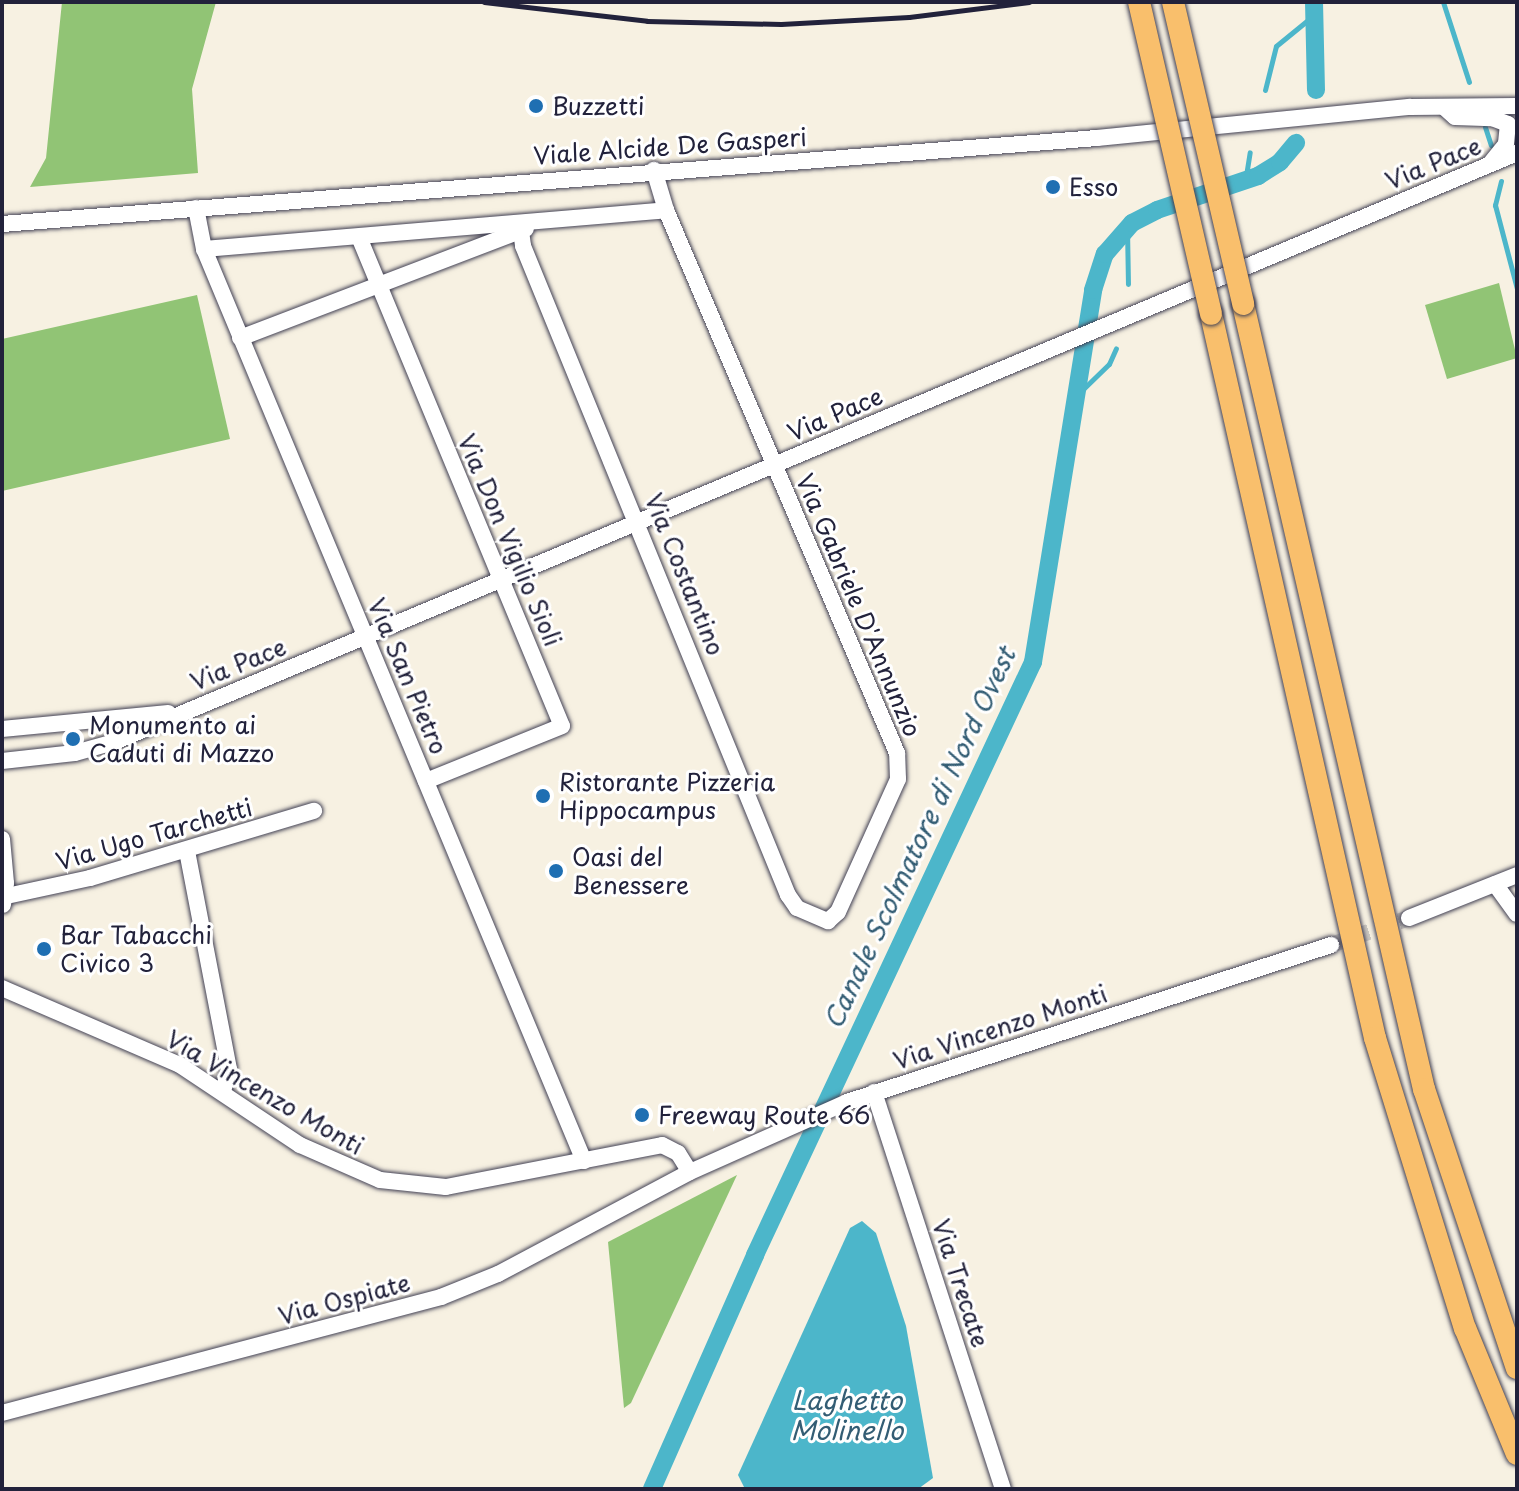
<!DOCTYPE html>
<html>
<head>
<meta charset="utf-8">
<style>
  body { margin:0 }
  #map { position:relative; width:1519px; height:1491px; overflow:hidden; background:#f7f1e2; font-family:"Playpen Sans",sans-serif }
  div>[style] { position:absolute }
  .green>* { inset:0; background:#91c475 }
  .water>* { inset:0; background:#4cb6ca }
  .stream>* { height:5px; margin:-2.5px; padding:0 2.5px; transform-origin:2.5px; border-radius:2.5px; background:#4cb6ca }
  .canal>* { height:18px; margin:-9px; padding:0 9px; transform-origin:9px; border-radius:9px; background:#4cb6ca }
  .minor-tunnel>* { height:16px; margin-top:-8px; transform-origin:0; background:repeating-linear-gradient(90deg,#ccc8c1 0 16px,transparent 0 24px) }
  .roads { filter:drop-shadow(0 0 2px #424154) drop-shadow(0 0 2px #424154) }
  .minor>* { height:16px; margin:-8px; padding:0 8px; transform-origin:8px; border-radius:8px; background:#fff }
  .highway>* { height:22px; margin:-11px; padding:0 11px; transform-origin:11px; border-radius:11px; background:#f9bf6c }
  .rail>* { height:5px; margin:-2.5px; padding:0 2.5px; transform-origin:2.5px; border-radius:2.5px; background:#22223b }
  .bridges { filter:drop-shadow(0 0 2px #424154) drop-shadow(0 0 2px #424154) }
  .highway-bridge>* { height:22px; margin:-11px; padding:0 11px; transform-origin:11px; border-radius:11px; background:#f9bf6c }
  .dots>* { width:22px; height:22px; translate:-50% -50%; box-sizing:border-box; border:4px solid #fff; border-radius:50% }
  span { translate:-50% -50%; white-space:nowrap; text-align:center; line-height:1.15; -webkit-text-stroke:6px #fff; paint-order:stroke }
  .poi-label { font-size:24px; color:#22223b }
  .left { translate:0 -50%; text-align:left }
  .street-label { font-size:24px; color:#22223b }
  .water-label { font-size:26px; color:#335d74; font-style:italic }
  .frame { position:absolute; inset:0; border:4px solid #22223b; pointer-events:none }
</style>
</head>
<body>
<div id="map">
  <div class="green">
    <div style="clip-path:polygon(62px 2px,216px 2px,192px 89px,198px 173px,30px 187px,46px 158px)"></div>
    <div style="clip-path:polygon(1499px 283px,1517px 358px,1447px 379px,1425px 305px)"></div>
    <div style="clip-path:polygon(197px 295px,230px 439px,2px 491px,2px 339px)"></div>
    <div style="clip-path:polygon(737px 1175px,631px 1403px,624px 1408px,608px 1242px)"></div>
  </div>
  <div class="water">
    <div style="clip-path:polygon(862px 1221px,876px 1233px,906px 1326px,933px 1478px,918px 1489px,745px 1489px,738px 1475px,850px 1228px)"></div>
  </div>
  <div class="stream">
    <div style="left:1443px;top:2px;width:84px;rotate:72deg"></div>
    <div style="left:1265px;top:90px;width:45px;rotate:-76deg"></div>
    <div style="left:1276px;top:46px;width:49px;rotate:-39.2deg"></div>
    <div style="left:1485px;top:127px;width:19px;rotate:72deg"></div>
    <div style="left:1501px;top:181px;width:25px;rotate:104deg"></div>
    <div style="left:1495px;top:205px;width:87px;rotate:75.3deg"></div>
    <div style="left:1245px;top:182px;width:30px;rotate:-81deg"></div>
    <div style="left:1127px;top:228px;width:56px;rotate:89deg"></div>
    <div style="left:1078px;top:394px;width:43px;rotate:-44.1deg"></div>
    <div style="left:1109px;top:364px;width:17px;rotate:-66deg"></div>
  </div>
  <div class="canal">
    <div style="left:1314px;top:2px;width:88px;rotate:88.7deg"></div>
    <div style="left:652px;top:1489px;width:256px;rotate:-66.2deg"></div>
    <div style="left:755px;top:1255px;width:655px;rotate:-64.88deg"></div>
    <div style="left:1033px;top:662px;width:377px;rotate:-80.8deg"></div>
    <div style="left:1093px;top:290px;width:38px;rotate:-72deg"></div>
    <div style="left:1105px;top:254px;width:41px;rotate:-48.9deg"></div>
    <div style="left:1132px;top:223px;width:28px;rotate:-27deg"></div>
    <div style="left:1157px;top:210px;width:107px;rotate:-18.6deg"></div>
    <div style="left:1258px;top:176px;width:26px;rotate:-32deg"></div>
    <div style="left:1280px;top:162px;width:25px;rotate:-50deg"></div>
  </div>
  <div class="minor-tunnel">
    <div style="left:1331px;top:945px;width:83px;rotate:-19.1deg"></div>
  </div>
  <div class="roads">
    <div class="minor">
      <div style="left:1446px;top:109px;width:12px;rotate:42deg"></div>
      <div style="left:1455px;top:117px;width:37px;rotate:2deg"></div>
      <div style="left:1492px;top:118px;width:17px;rotate:21deg"></div>
      <div style="left:1508px;top:124px;width:20px;rotate:96deg"></div>
      <div style="left:1506px;top:144px;width:26px;rotate:129deg"></div>
      <div style="left:196px;top:208px;width:42px;rotate:79deg"></div>
      <div style="left:204px;top:249px;width:988px;rotate:67.38deg"></div>
      <div style="left:2px;top:224px;width:1098px;rotate:-4.49deg"></div>
      <div style="left:1097px;top:138px;width:315px;rotate:-5.7deg"></div>
      <div style="left:1410px;top:107px;width:107px;rotate:-0.5deg"></div>
      <div style="left:520px;top:224px;width:22px;rotate:82deg"></div>
      <div style="left:523px;top:246px;width:701px;rotate:67.79deg"></div>
      <div style="left:788px;top:895px;width:16px;rotate:55deg"></div>
      <div style="left:797px;top:908px;width:34px;rotate:23deg"></div>
      <div style="left:828px;top:921px;width:13px;rotate:-42deg"></div>
      <div style="left:838px;top:912px;width:146px;rotate:-65.7deg"></div>
      <div style="left:898px;top:779px;width:26px;rotate:-92deg"></div>
      <div style="left:897px;top:753px;width:590px;rotate:-113.05deg"></div>
      <div style="left:666px;top:210px;width:42px;rotate:-106.7deg"></div>
      <div style="left:359px;top:237px;width:529px;rotate:67.46deg"></div>
      <div style="left:562px;top:726px;width:147px;rotate:158deg"></div>
      <div style="left:204px;top:249px;width:464px;rotate:-4.8deg"></div>
      <div style="left:240px;top:338px;width:306px;rotate:-20.9deg"></div>
      <div style="left:2px;top:729px;width:167px;rotate:-5.5deg"></div>
      <div style="left:2px;top:761px;width:73px;rotate:-6.3deg"></div>
      <div style="left:75px;top:753px;width:41px;rotate:-15.8deg"></div>
      <div style="left:114px;top:742px;width:1522px;rotate:-22.77deg"></div>
      <div style="left:2px;top:839px;width:44px;rotate:84.8deg"></div>
      <div style="left:6px;top:883px;width:22px;rotate:98deg"></div>
      <div style="left:187px;top:851px;width:222px;rotate:79.1deg"></div>
      <div style="left:229px;top:1069px;width:24px;rotate:105deg"></div>
      <div style="left:1495px;top:884px;width:37px;rotate:54deg"></div>
      <div style="left:2px;top:897px;width:90px;rotate:-12.2deg"></div>
      <div style="left:90px;top:878px;width:234px;rotate:-16.7deg"></div>
      <div style="left:1409px;top:918px;width:116px;rotate:-21.7deg"></div>
      <div style="left:2px;top:988px;width:194px;rotate:23.4deg"></div>
      <div style="left:180px;top:1065px;width:144px;rotate:33.7deg"></div>
      <div style="left:300px;top:1145px;width:87px;rotate:23.6deg"></div>
      <div style="left:380px;top:1180px;width:66px;rotate:6.1deg"></div>
      <div style="left:446px;top:1187px;width:220px;rotate:-11deg"></div>
      <div style="left:662px;top:1145px;width:18px;rotate:27deg"></div>
      <div style="left:678px;top:1153px;width:22px;rotate:58deg"></div>
      <div style="left:874px;top:1092px;width:417px;rotate:72deg"></div>
      <div style="left:2px;top:1413px;width:454px;rotate:-14.8deg"></div>
      <div style="left:441px;top:1297px;width:61px;rotate:-22deg"></div>
      <div style="left:498px;top:1274px;width:217px;rotate:-28deg"></div>
      <div style="left:690px;top:1172px;width:172px;rotate:-24deg"></div>
      <div style="left:847px;top:1102px;width:509px;rotate:-17.97deg"></div>
    </div>
    <div class="highway">
      <div style="left:1243px;top:304px;width:806px;rotate:77.02deg"></div>
      <div style="left:1424px;top:1089px;width:294px;rotate:71.6deg"></div>
      <div style="left:1211px;top:314px;width:742px;rotate:77.24deg"></div>
      <div style="left:1375px;top:1038px;width:304px;rotate:72.8deg"></div>
      <div style="left:1465px;top:1328px;width:136px;rotate:67.6deg"></div>
    </div>
  </div>
  <div class="rail">
    <div style="left:484px;top:2px;width:164px;rotate:6.6deg"></div>
    <div style="left:647px;top:21px;width:134px;rotate:1.3deg"></div>
    <div style="left:781px;top:24px;width:128px;rotate:-3.1deg"></div>
    <div style="left:909px;top:17px;width:121px;rotate:-7.1deg"></div>
  </div>
  <div class="bridges">
    <div class="highway-bridge">
      <div style="left:1139px;top:2px;width:320px;rotate:77deg"></div>
      <div style="left:1173px;top:2px;width:310px;rotate:76.9deg"></div>
    </div>
  </div>
  <div class="dots">
    <div style="left:536px;top:106px;background:#1f6fb2"></div>
    <div style="left:1053px;top:187px;background:#1f6fb2"></div>
    <div style="left:73px;top:739px;background:#1f6fb2"></div>
    <div style="left:543px;top:796px;background:#1f6fb2"></div>
    <div style="left:556px;top:871px;background:#1f6fb2"></div>
    <div style="left:44px;top:949px;background:#1f6fb2"></div>
    <div style="left:642px;top:1115px;background:#1f6fb2"></div>
  </div>
  <div class="poi-label">
    <span class="left" style="left:552px;top:106px">Buzzetti</span>
    <span class="left" style="left:1069px;top:187px">Esso</span>
    <span class="left" style="left:89px;top:739px">Monumento ai<br>Caduti di Mazzo</span>
    <span class="left" style="left:559px;top:796px">Ristorante Pizzeria<br>Hippocampus</span>
    <span class="left" style="left:572px;top:871px">Oasi del<br>Benessere</span>
    <span class="left" style="left:60px;top:949px">Bar Tabacchi<br>Civico 3</span>
    <span class="left" style="left:658px;top:1115px">Freeway Route 66</span>
  </div>
  <div class="street-label">
    <span style="left:670px;top:146px;rotate:-4deg">Viale Alcide De Gasperi</span>
    <span style="left:1433px;top:163px;rotate:-22deg">Via Pace</span>
    <span style="left:835px;top:414px;rotate:-23deg">Via Pace</span>
    <span style="left:510px;top:540px;rotate:67deg">Via Don Vigilio Sioli</span>
    <span style="left:685px;top:574px;rotate:68deg">Via Costantino</span>
    <span style="left:859px;top:605px;rotate:67deg">Via Gabriele D'Annunzio</span>
    <span style="left:238px;top:664px;rotate:-22deg">Via Pace</span>
    <span style="left:408px;top:676px;rotate:67deg">Via San Pietro</span>
    <span style="left:154px;top:834px;rotate:-16deg">Via Ugo Tarchetti</span>
    <span style="left:1000px;top:1027px;rotate:-18deg">Via Vincenzo Monti</span>
    <span style="left:265px;top:1092px;rotate:30deg">Via Vincenzo Monti</span>
    <span style="left:961px;top:1283px;rotate:72deg">Via Trecate</span>
    <span style="left:344px;top:1299px;rotate:-15deg">Via Ospiate</span>
  </div>
  <div class="water-label">
    <span style="left:919px;top:838px;rotate:-65deg">Canale Scolmatore di Nord Ovest</span>
    <span style="left:847px;top:1415px">Laghetto<br>Molinello</span>
  </div>
  <div class="frame"></div>
</div>
</body>
</html>
